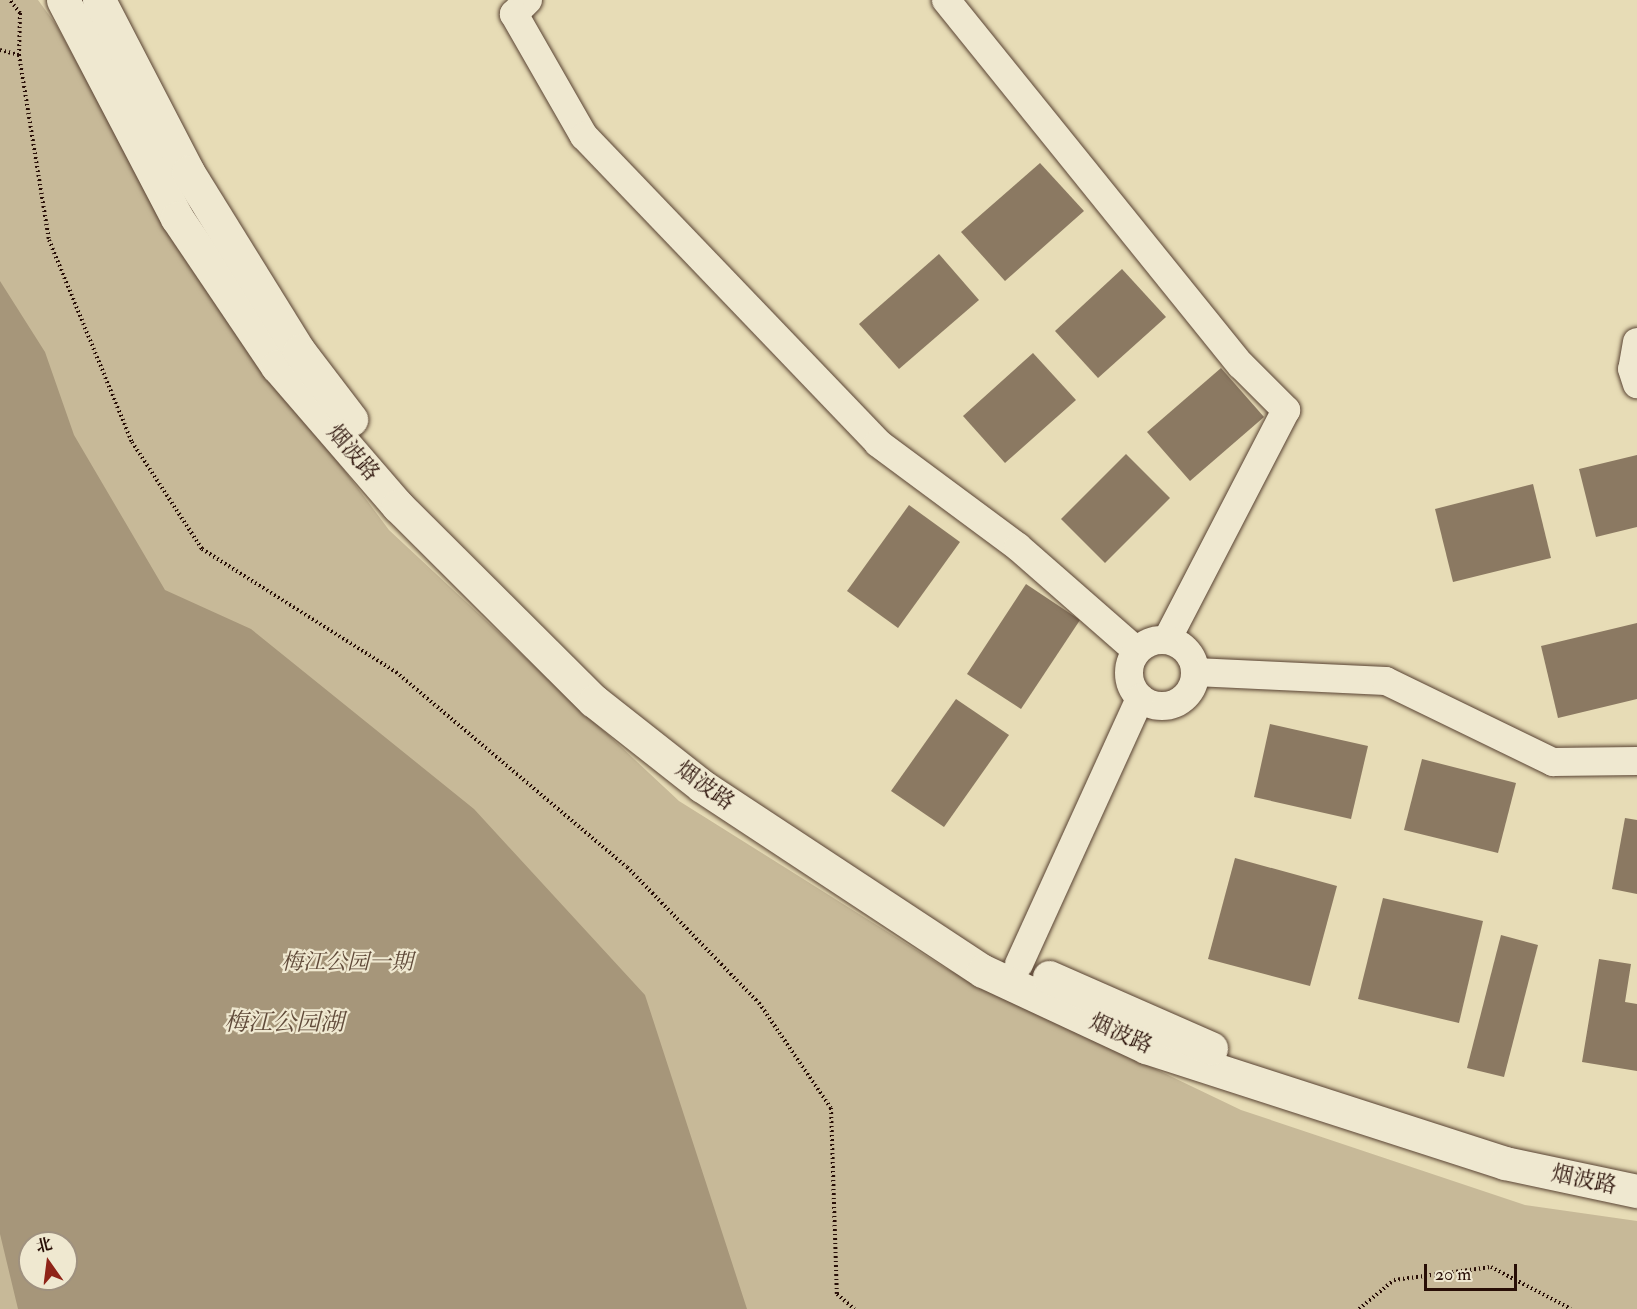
<!DOCTYPE html>
<html>
<head>
<meta charset="utf-8">
<style>
  body { margin:0 }
  #map { position:relative; width:1637px; height:1309px; overflow:hidden; background:#e7dcb6; font-family:"IM FELL Double Pica","Noto Serif SC",serif }
  div>[style] { position:absolute }
  .green>* { inset:0; background:#c7b998 }
  .water>* { inset:0; background:#a6967a }
  .building>* { inset:0; background:#8b7962 }
  .path>* { height:4px; margin-top:-2px; transform-origin:0; background:repeating-linear-gradient(90deg,#280e06 0 1.5px,transparent 0 4.5px) }
  .roads { filter:drop-shadow(0 0 2px #584232) drop-shadow(0 0 2px #584232) }
  .street>* { height:28px; margin:-14px; padding:0 14px; transform-origin:14px; border-radius:14px; background:#efe8d0 }
  .street>.ring { margin:-14px; padding:0; box-sizing:content-box; background:none; border:28px solid #efe8d0; border-radius:50% }
  .secondary>* { height:33px; margin:-16.5px; padding:0 16.5px; transform-origin:16.5px; border-radius:16.5px; background:#efe8d0 }
  span { translate:-50% -50%; white-space:nowrap; text-align:center; line-height:1.15; -webkit-text-stroke:4.5px #efe8d0; paint-order:stroke }
  .street-label { font-size:22px; color:#280e06 }
  .park-label { font-size:22px; color:#604a39; font-style:italic }
  .water-label { font-size:24px; color:#614b3a; font-style:italic }
  .north { position:absolute; left:18px; top:1231px; width:60px; height:60px; box-sizing:border-box; background:#efe8d0; border:2px solid #9f917f; border-radius:50%; rotate:346deg; font-size:16px; font-weight:700; line-height:24px; text-align:center; color:#280e06 }
  .north::after { content:''; display:block; margin:auto; width:21px; height:27px; background:#8f2418; clip-path:polygon(50% 0,100% 100%,50% 72%,0 100%) }
  .scale { position:absolute; left:1424px; top:1264px; width:93px; height:27px; box-sizing:border-box; border:3px solid #280e06; border-top:0; padding-left:8px; font-size:18px; line-height:21px; white-space:nowrap; color:#280e06; -webkit-text-stroke:4px #efe8d0; paint-order:stroke }
</style>
</head>
<body>
<div id="map">
  <div class="green">
    <div style="clip-path:polygon(evenodd,0 0,38px 0,57px 26px,176px 245px,389px 530px,679px 801px,945px 968px,1241px 1110px,1525px 1205px,1637px 1221px,1637px 1309px,0 1309px,0 0,30px 1243px,66px 1243px,66px 1279px,30px 1279px,30px 1243px)"></div>
  </div>
  <div class="water">
    <div style="clip-path:polygon(evenodd,0 281px,45px 352px,74px 435px,165px 590px,251px 629px,474px 809px,645px 995px,747px 1309px,18px 1309px,0 1234px,0 281px,30px 1243px,66px 1243px,66px 1279px,30px 1279px,30px 1243px)"></div>
  </div>
  <div class="building">
    <div style="clip-path:polygon(1040px 163px,1084px 211px,1005px 281px,961px 232px)"></div>
    <div style="clip-path:polygon(939px 254px,979px 300px,899px 369px,859px 324px)"></div>
    <div style="clip-path:polygon(1122px 269px,1166px 317px,1098px 378px,1055px 331px)"></div>
    <div style="clip-path:polygon(1033px 353px,1076px 400px,1005px 463px,963px 416px)"></div>
    <div style="clip-path:polygon(1221px 368px,1264px 417px,1190px 481px,1147px 432px)"></div>
    <div style="clip-path:polygon(1126px 454px,1170px 498px,1105px 563px,1061px 519px)"></div>
    <div style="clip-path:polygon(1637px 455px,1637px 527px,1596px 537px,1579px 469px)"></div>
    <div style="clip-path:polygon(1533px 484px,1551px 558px,1453px 582px,1435px 509px)"></div>
    <div style="clip-path:polygon(909px 505px,960px 542px,898px 628px,847px 591px)"></div>
    <div style="clip-path:polygon(1026px 584px,1080px 620px,1021px 709px,967px 674px)"></div>
    <div style="clip-path:polygon(1637px 623px,1637px 699px,1558px 718px,1541px 646px)"></div>
    <div style="clip-path:polygon(956px 699px,1009px 735px,944px 827px,891px 791px)"></div>
    <div style="clip-path:polygon(1270px 724px,1368px 746px,1351px 819px,1254px 797px)"></div>
    <div style="clip-path:polygon(1422px 759px,1516px 783px,1498px 853px,1404px 830px)"></div>
    <div style="clip-path:polygon(1625px 818px,1637px 820px,1637px 894px,1612px 889px)"></div>
    <div style="clip-path:polygon(1235px 858px,1337px 886px,1310px 986px,1208px 959px)"></div>
    <div style="clip-path:polygon(1383px 898px,1483px 921px,1459px 1023px,1358px 999px)"></div>
    <div style="clip-path:polygon(1501px 935px,1538px 945px,1504px 1077px,1467px 1068px)"></div>
    <div style="clip-path:polygon(1599px 959px,1631px 964px,1625px 1002px,1637px 1004px,1637px 1071px,1582px 1062px)"></div>
  </div>
  <div class="path">
    <div style="left:0;top:50px;width:20px;rotate:15deg"></div>
    <div style="left:19px;top:55px;width:42px;rotate:-88.6deg"></div>
    <div style="left:20px;top:13px;width:16px;rotate:-128deg"></div>
    <div style="left:19px;top:55px;width:187px;rotate:80.8deg"></div>
    <div style="left:49px;top:240px;width:218px;rotate:67.7deg"></div>
    <div style="left:132px;top:442px;width:128px;rotate:56.8deg"></div>
    <div style="left:202px;top:549px;width:230px;rotate:32.4deg"></div>
    <div style="left:396px;top:672px;width:302px;rotate:40.2deg"></div>
    <div style="left:627px;top:867px;width:190px;rotate:45.9deg"></div>
    <div style="left:759px;top:1003px;width:127px;rotate:55.6deg"></div>
    <div style="left:831px;top:1108px;width:186px;rotate:88.2deg"></div>
    <div style="left:837px;top:1294px;width:23px;rotate:41deg"></div>
    <div style="left:1359px;top:1309px;width:45px;rotate:-39.6deg"></div>
    <div style="left:1394px;top:1280px;width:98px;rotate:-7.6deg"></div>
    <div style="left:1491px;top:1267px;width:90px;rotate:27.7deg"></div>
  </div>
  <div class="roads">
    <div class="street">
      <div style="left:528px;top:0;width:20px;rotate:135deg"></div>
      <div style="left:514px;top:14px;width:141px;rotate:60.2deg"></div>
      <div style="left:584px;top:136px;width:425px;rotate:46.2deg"></div>
      <div style="left:878px;top:443px;width:174px;rotate:36.6deg"></div>
      <div style="left:1018px;top:547px;width:158px;rotate:41.2deg"></div>
      <div style="left:946px;top:0;width:469px;rotate:51.1deg"></div>
      <div style="left:1241px;top:365px;width:64px;rotate:45deg"></div>
      <div style="left:1286px;top:410px;width:259px;rotate:117.4deg"></div>
      <div style="left:1637px;top:342px;width:27px;rotate:100deg"></div>
      <div style="left:1632px;top:369px;width:16px;rotate:72deg"></div>
      <div class="ring" style="left:1129px;top:640px;width:38px;height:38px"></div>
      <div style="left:1195px;top:672px;width:191px;rotate:2.7deg"></div>
      <div style="left:1386px;top:681px;width:186px;rotate:25.9deg"></div>
      <div style="left:1553px;top:762px;width:84px;rotate:-0.7deg"></div>
      <div style="left:1019px;top:964px;width:292px;rotate:-65.5deg"></div>
    </div>
    <div class="secondary">
      <div style="left:63px;top:0;width:246px;rotate:62.4deg"></div>
      <div style="left:177px;top:218px;width:179px;rotate:56deg"></div>
      <div style="left:277px;top:366px;width:185px;rotate:49.2deg"></div>
      <div style="left:398px;top:506px;width:276px;rotate:44.9deg"></div>
      <div style="left:594px;top:701px;width:137px;rotate:38.2deg"></div>
      <div style="left:702px;top:786px;width:336px;rotate:33.4deg"></div>
      <div style="left:983px;top:971px;width:180px;rotate:25deg"></div>
      <div style="left:1146px;top:1047px;width:377px;rotate:17.9deg"></div>
      <div style="left:1505px;top:1163px;width:135px;rotate:12deg"></div>
      <div style="left:99px;top:0;width:194px;rotate:62.6deg"></div>
      <div style="left:188px;top:172px;width:211px;rotate:58.2deg"></div>
      <div style="left:299px;top:351px;width:86px;rotate:52.6deg"></div>
      <div style="left:1049px;top:977px;width:177px;rotate:23.7deg"></div>
    </div>
  </div>
  <div class="street-label">
    <span style="left:353px;top:453px;rotate:49deg">烟波路</span>
    <span style="left:705px;top:786px;rotate:36deg">烟波路</span>
    <span style="left:1121px;top:1034px;rotate:24deg">烟波路</span>
    <span style="left:1584px;top:1180px;rotate:12deg">烟波路</span>
  </div>
  <div class="park-label">
    <span style="left:347px;top:963px">梅江公园一期</span>
  </div>
  <div class="water-label">
    <span style="left:284px;top:1023px">梅江公园湖</span>
  </div>
  <div class="north">北</div>
  <div class="scale">20 m</div>
</div>
</body>
</html>
